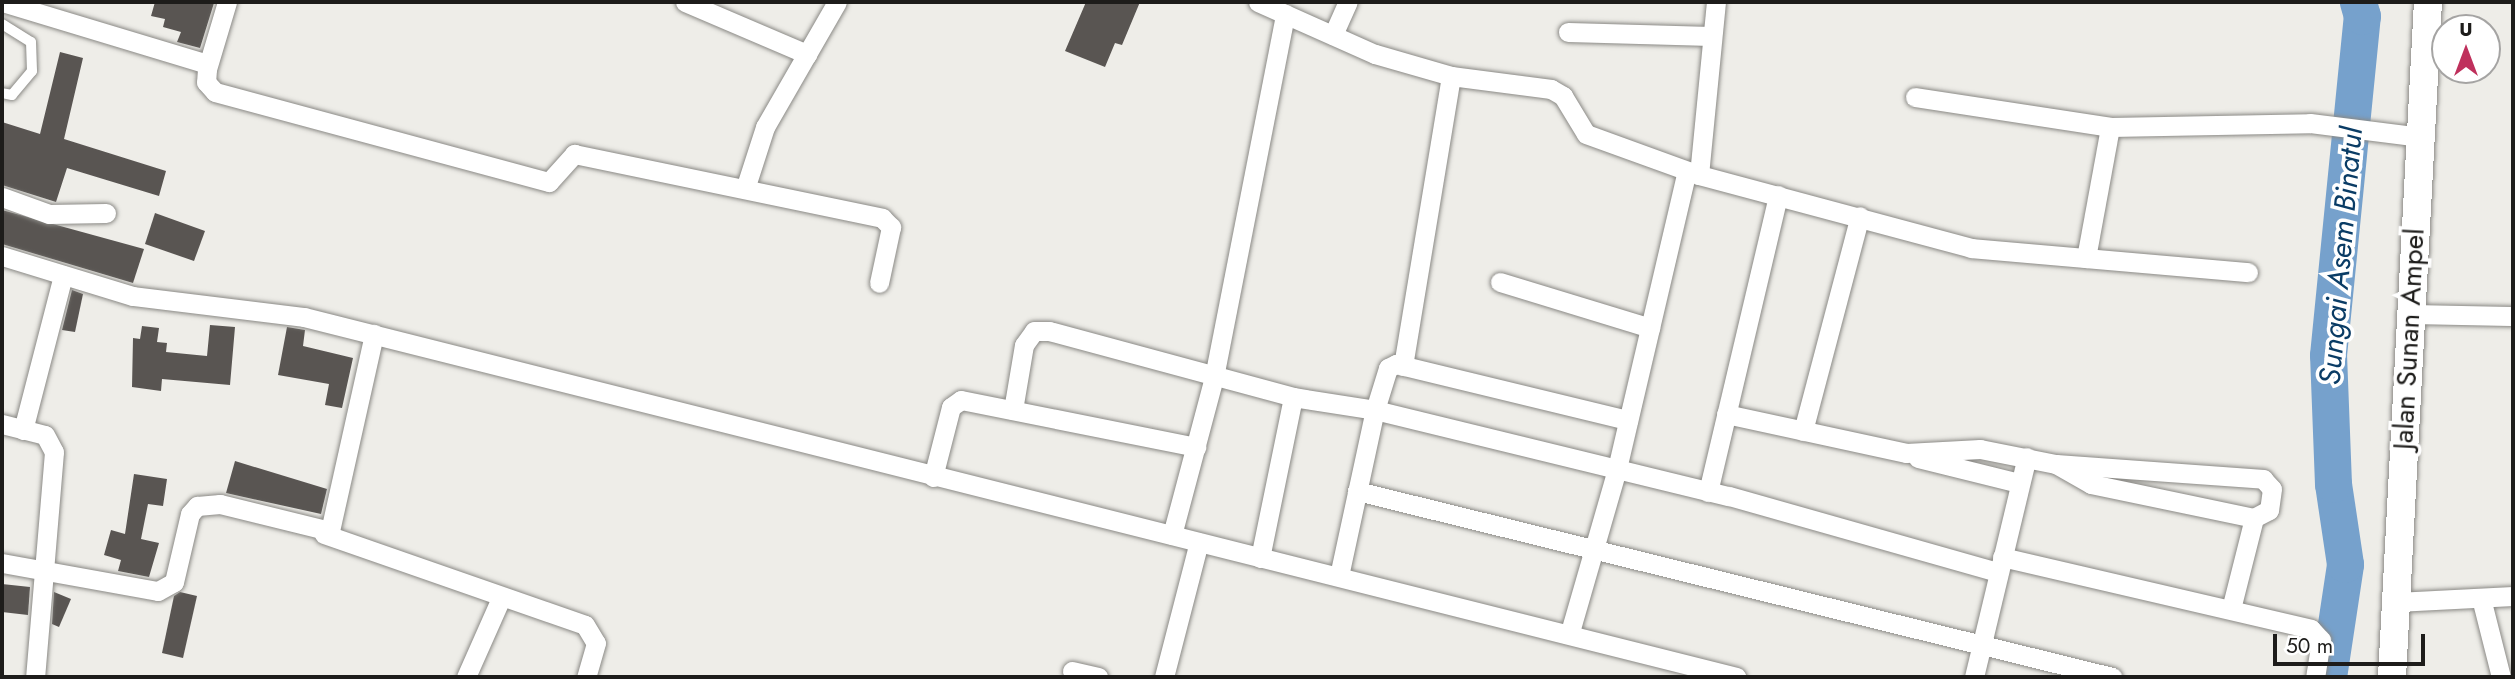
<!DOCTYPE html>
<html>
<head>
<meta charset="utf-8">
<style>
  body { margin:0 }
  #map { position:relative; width:2515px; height:679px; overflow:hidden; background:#eeede8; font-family:Jost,sans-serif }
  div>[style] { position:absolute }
  .river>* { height:37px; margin:-18.5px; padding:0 18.5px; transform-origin:18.5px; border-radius:18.5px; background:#76a1cc }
  .building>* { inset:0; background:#595552 }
  .roads { filter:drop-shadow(0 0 2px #8a8985) drop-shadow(0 0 2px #8a8985) }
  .lane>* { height:10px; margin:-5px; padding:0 5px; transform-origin:5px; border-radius:5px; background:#fff }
  .street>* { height:19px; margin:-9.5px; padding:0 9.5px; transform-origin:9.5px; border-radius:9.5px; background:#fff }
  .secondary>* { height:28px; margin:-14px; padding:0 14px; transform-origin:14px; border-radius:14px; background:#fff }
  span { translate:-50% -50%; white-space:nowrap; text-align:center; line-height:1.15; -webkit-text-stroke:7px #fff; paint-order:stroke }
  .street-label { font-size:28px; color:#1d1c1a }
  .water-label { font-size:30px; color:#0a3c65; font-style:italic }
  .frame { position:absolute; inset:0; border:4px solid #1d1c1a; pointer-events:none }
  .north { position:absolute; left:2431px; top:14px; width:70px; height:70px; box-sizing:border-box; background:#fff; border:2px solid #a5a4a3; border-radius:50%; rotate:0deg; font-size:19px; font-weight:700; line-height:28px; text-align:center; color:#1d1c1a }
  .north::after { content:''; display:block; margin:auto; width:24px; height:32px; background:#bf305c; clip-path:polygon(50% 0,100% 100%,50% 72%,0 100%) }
  .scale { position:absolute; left:2273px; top:634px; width:152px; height:32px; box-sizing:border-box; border:4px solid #1d1c1a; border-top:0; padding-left:9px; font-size:21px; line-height:24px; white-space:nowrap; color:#1d1c1a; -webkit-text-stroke:5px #fff; paint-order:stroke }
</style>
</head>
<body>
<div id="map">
  <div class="river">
    <div style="left:2328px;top:677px;width:114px;rotate:-81.4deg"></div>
    <div style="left:2345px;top:564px;width:81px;rotate:-98.5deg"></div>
    <div style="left:2333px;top:484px;width:129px;rotate:-92.2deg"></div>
    <div style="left:2328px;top:355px;width:341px;rotate:-84.3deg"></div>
    <div style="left:2362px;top:16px;width:15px;rotate:-106deg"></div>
  </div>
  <div class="building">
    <div style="clip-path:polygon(155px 2px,214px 3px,200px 48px,177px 42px,181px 32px,163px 27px,165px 19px,151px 16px)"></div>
    <div style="clip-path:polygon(1086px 2px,1140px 2px,1122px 45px,1115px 43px,1105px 67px,1065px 51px)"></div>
    <div style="clip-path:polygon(60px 52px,83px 58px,64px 139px,166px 171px,159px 196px,67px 168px,56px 202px,2px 185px,2px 122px,40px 134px)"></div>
    <div style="clip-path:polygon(2px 210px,144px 249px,133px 283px,2px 244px)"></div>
    <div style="clip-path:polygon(155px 213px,205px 231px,194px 261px,145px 244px)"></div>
    <div style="clip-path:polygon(72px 290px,83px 294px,75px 332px,62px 330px)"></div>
    <div style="clip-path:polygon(210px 325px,235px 327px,230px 385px,162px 379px,161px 391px,132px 387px,133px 338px,140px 339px,142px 326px,159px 328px,157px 342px,167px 343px,166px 352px,207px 356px)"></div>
    <div style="clip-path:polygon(287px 327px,305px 330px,303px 346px,353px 358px,342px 408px,325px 405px,329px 384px,278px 375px)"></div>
    <div style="clip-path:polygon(235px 461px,327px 489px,321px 514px,226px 493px)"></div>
    <div style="clip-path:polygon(134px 474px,167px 479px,163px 506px,148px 504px,141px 539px,159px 543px,149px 577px,118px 571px,121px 560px,104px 555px,111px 530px,125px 534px)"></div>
    <div style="clip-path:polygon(2px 584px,30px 587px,28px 615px,2px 612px)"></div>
    <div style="clip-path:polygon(54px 592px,71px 599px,59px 627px,52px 624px)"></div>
    <div style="clip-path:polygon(180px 592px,197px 596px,183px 658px,162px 653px,174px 596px)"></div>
  </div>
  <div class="roads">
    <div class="lane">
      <div style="left:2px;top:24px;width:34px;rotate:32deg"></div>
      <div style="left:31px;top:42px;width:29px;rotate:88deg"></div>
      <div style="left:32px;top:71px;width:31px;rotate:130deg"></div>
      <div style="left:12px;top:95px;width:10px;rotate:-169deg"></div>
    </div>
    <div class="street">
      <div style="left:2px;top:2px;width:215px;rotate:16.8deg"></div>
      <div style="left:227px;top:2px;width:70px;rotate:106.6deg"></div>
      <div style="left:207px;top:69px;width:13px;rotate:94deg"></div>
      <div style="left:206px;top:82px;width:13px;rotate:48deg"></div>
      <div style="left:215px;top:92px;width:346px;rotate:15.1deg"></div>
      <div style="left:549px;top:182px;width:38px;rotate:-48deg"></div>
      <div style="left:574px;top:154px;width:315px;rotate:11.7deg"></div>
      <div style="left:882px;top:218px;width:13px;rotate:45deg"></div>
      <div style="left:891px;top:227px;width:57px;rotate:102.1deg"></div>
      <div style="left:685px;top:2px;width:133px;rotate:23.1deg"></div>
      <div style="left:1258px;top:2px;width:128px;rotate:24deg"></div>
      <div style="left:1375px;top:54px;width:79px;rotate:16.1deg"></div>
      <div style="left:1451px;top:76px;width:101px;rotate:7.4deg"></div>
      <div style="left:1551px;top:89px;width:14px;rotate:30deg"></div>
      <div style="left:1563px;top:96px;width:44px;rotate:58.8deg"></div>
      <div style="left:1586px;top:134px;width:120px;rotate:19.9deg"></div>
      <div style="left:1699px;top:175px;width:282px;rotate:15deg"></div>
      <div style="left:1971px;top:248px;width:278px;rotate:5deg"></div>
      <div style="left:1568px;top:32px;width:143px;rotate:1.6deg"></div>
      <div style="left:1333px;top:35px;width:36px;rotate:-66deg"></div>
      <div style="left:1915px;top:97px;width:197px;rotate:8.7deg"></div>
      <div style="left:1699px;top:175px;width:174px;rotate:-84.4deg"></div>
      <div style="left:745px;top:189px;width:65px;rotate:-72.1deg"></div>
      <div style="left:765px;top:127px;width:144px;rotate:-60.1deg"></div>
      <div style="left:2px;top:197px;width:50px;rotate:19.9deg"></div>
      <div style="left:49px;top:214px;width:57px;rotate:-1deg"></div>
      <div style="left:2px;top:256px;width:137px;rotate:17deg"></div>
      <div style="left:133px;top:296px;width:172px;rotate:7deg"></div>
      <div style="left:304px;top:317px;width:1477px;rotate:14.11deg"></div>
      <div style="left:2086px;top:258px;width:133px;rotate:-79.6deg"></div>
      <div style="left:2110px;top:127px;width:200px;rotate:-1.1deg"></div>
      <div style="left:2310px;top:123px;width:112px;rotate:7.2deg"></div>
      <div style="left:1500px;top:282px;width:157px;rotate:17deg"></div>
      <div style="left:2409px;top:314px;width:104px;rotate:1.1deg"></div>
      <div style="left:1403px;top:366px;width:294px;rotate:-80.6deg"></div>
      <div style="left:1013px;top:410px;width:66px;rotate:-80.4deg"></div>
      <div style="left:1024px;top:345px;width:17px;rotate:-54deg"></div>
      <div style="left:1034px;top:331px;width:15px"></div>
      <div style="left:1049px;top:331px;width:253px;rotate:15.1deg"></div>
      <div style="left:1293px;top:397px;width:83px;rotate:9deg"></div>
      <div style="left:1375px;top:410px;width:44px;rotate:-72.8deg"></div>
      <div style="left:1388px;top:368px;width:9px;rotate:-27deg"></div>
      <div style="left:1396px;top:364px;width:239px;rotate:13.6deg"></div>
      <div style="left:1726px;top:414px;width:184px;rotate:12.2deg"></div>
      <div style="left:1906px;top:453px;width:74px;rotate:-3.1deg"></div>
      <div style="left:1980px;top:449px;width:77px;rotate:11.2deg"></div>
      <div style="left:2056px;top:464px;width:208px;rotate:4.1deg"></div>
      <div style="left:2263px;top:479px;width:13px;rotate:48deg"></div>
      <div style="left:2272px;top:489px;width:21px;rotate:98deg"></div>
      <div style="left:2269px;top:510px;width:17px;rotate:152deg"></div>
      <div style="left:2254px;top:518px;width:167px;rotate:-168.2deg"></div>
      <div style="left:2091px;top:484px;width:40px;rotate:-150.3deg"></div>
      <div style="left:2px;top:424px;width:44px;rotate:14.3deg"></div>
      <div style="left:45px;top:435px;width:19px;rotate:62deg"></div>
      <div style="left:54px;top:452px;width:226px;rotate:94.8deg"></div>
      <div style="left:23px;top:430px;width:160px;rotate:-75.5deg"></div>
      <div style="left:1803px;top:431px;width:222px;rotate:-75.2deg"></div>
      <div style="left:1918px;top:458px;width:104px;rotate:13.9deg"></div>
      <div style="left:933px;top:477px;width:72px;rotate:-75.6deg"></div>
      <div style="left:951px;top:407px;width:12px;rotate:-35deg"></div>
      <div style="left:961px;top:400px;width:240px;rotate:11.3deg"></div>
      <div style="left:1357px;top:491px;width:778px;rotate:13.84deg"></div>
      <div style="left:1708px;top:492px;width:305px;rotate:-76.7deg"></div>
      <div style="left:324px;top:534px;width:276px;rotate:19.2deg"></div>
      <div style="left:585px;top:625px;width:21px;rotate:59deg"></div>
      <div style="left:596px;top:643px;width:35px;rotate:106deg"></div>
      <div style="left:1172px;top:535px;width:163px;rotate:-75.1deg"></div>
      <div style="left:1214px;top:377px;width:370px;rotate:-78.9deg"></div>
      <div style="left:2002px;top:557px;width:317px;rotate:13.1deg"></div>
      <div style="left:2311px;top:629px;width:15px;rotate:48deg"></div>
      <div style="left:2321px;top:640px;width:37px;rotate:99deg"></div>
      <div style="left:1260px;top:558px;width:164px;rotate:-78.4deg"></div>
      <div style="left:2px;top:563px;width:158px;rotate:10.2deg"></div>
      <div style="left:158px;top:591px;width:18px;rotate:-29deg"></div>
      <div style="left:174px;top:582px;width:70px;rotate:-76.8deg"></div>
      <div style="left:190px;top:514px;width:11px;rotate:-49deg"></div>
      <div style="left:197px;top:506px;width:23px;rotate:-5deg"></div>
      <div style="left:220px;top:504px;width:113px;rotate:13.8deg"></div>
      <div style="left:330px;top:531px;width:202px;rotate:-77.4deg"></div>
      <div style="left:1339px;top:576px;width:170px;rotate:-77.8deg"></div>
      <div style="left:1375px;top:410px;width:364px;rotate:13.7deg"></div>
      <div style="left:1729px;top:496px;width:280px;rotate:15.8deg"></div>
      <div style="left:2481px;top:598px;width:81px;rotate:75.8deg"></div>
      <div style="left:2396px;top:602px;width:117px;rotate:-2.9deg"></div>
      <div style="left:2231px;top:609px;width:94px;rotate:-75.8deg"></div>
      <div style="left:1570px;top:632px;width:166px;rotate:-73.9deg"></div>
      <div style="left:1616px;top:473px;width:310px;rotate:-76.8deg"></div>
      <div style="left:1072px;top:671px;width:27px;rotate:13deg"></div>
      <div style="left:466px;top:677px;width:86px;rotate:-66.1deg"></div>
      <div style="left:1164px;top:677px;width:139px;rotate:-75.5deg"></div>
      <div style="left:1974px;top:677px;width:226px;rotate:-76.5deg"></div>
    </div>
    <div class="secondary">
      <div style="left:2392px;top:677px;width:676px;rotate:-86.95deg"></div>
    </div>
  </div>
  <div class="street-label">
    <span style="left:2409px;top:339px;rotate:-87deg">Jalan Sunan Ampel</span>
  </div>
  <div class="water-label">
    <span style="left:2341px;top:256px;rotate:-85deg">Sungai Asem Binatul</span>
  </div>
  <div class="frame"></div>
  <div class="north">U</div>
  <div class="scale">50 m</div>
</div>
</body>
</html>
